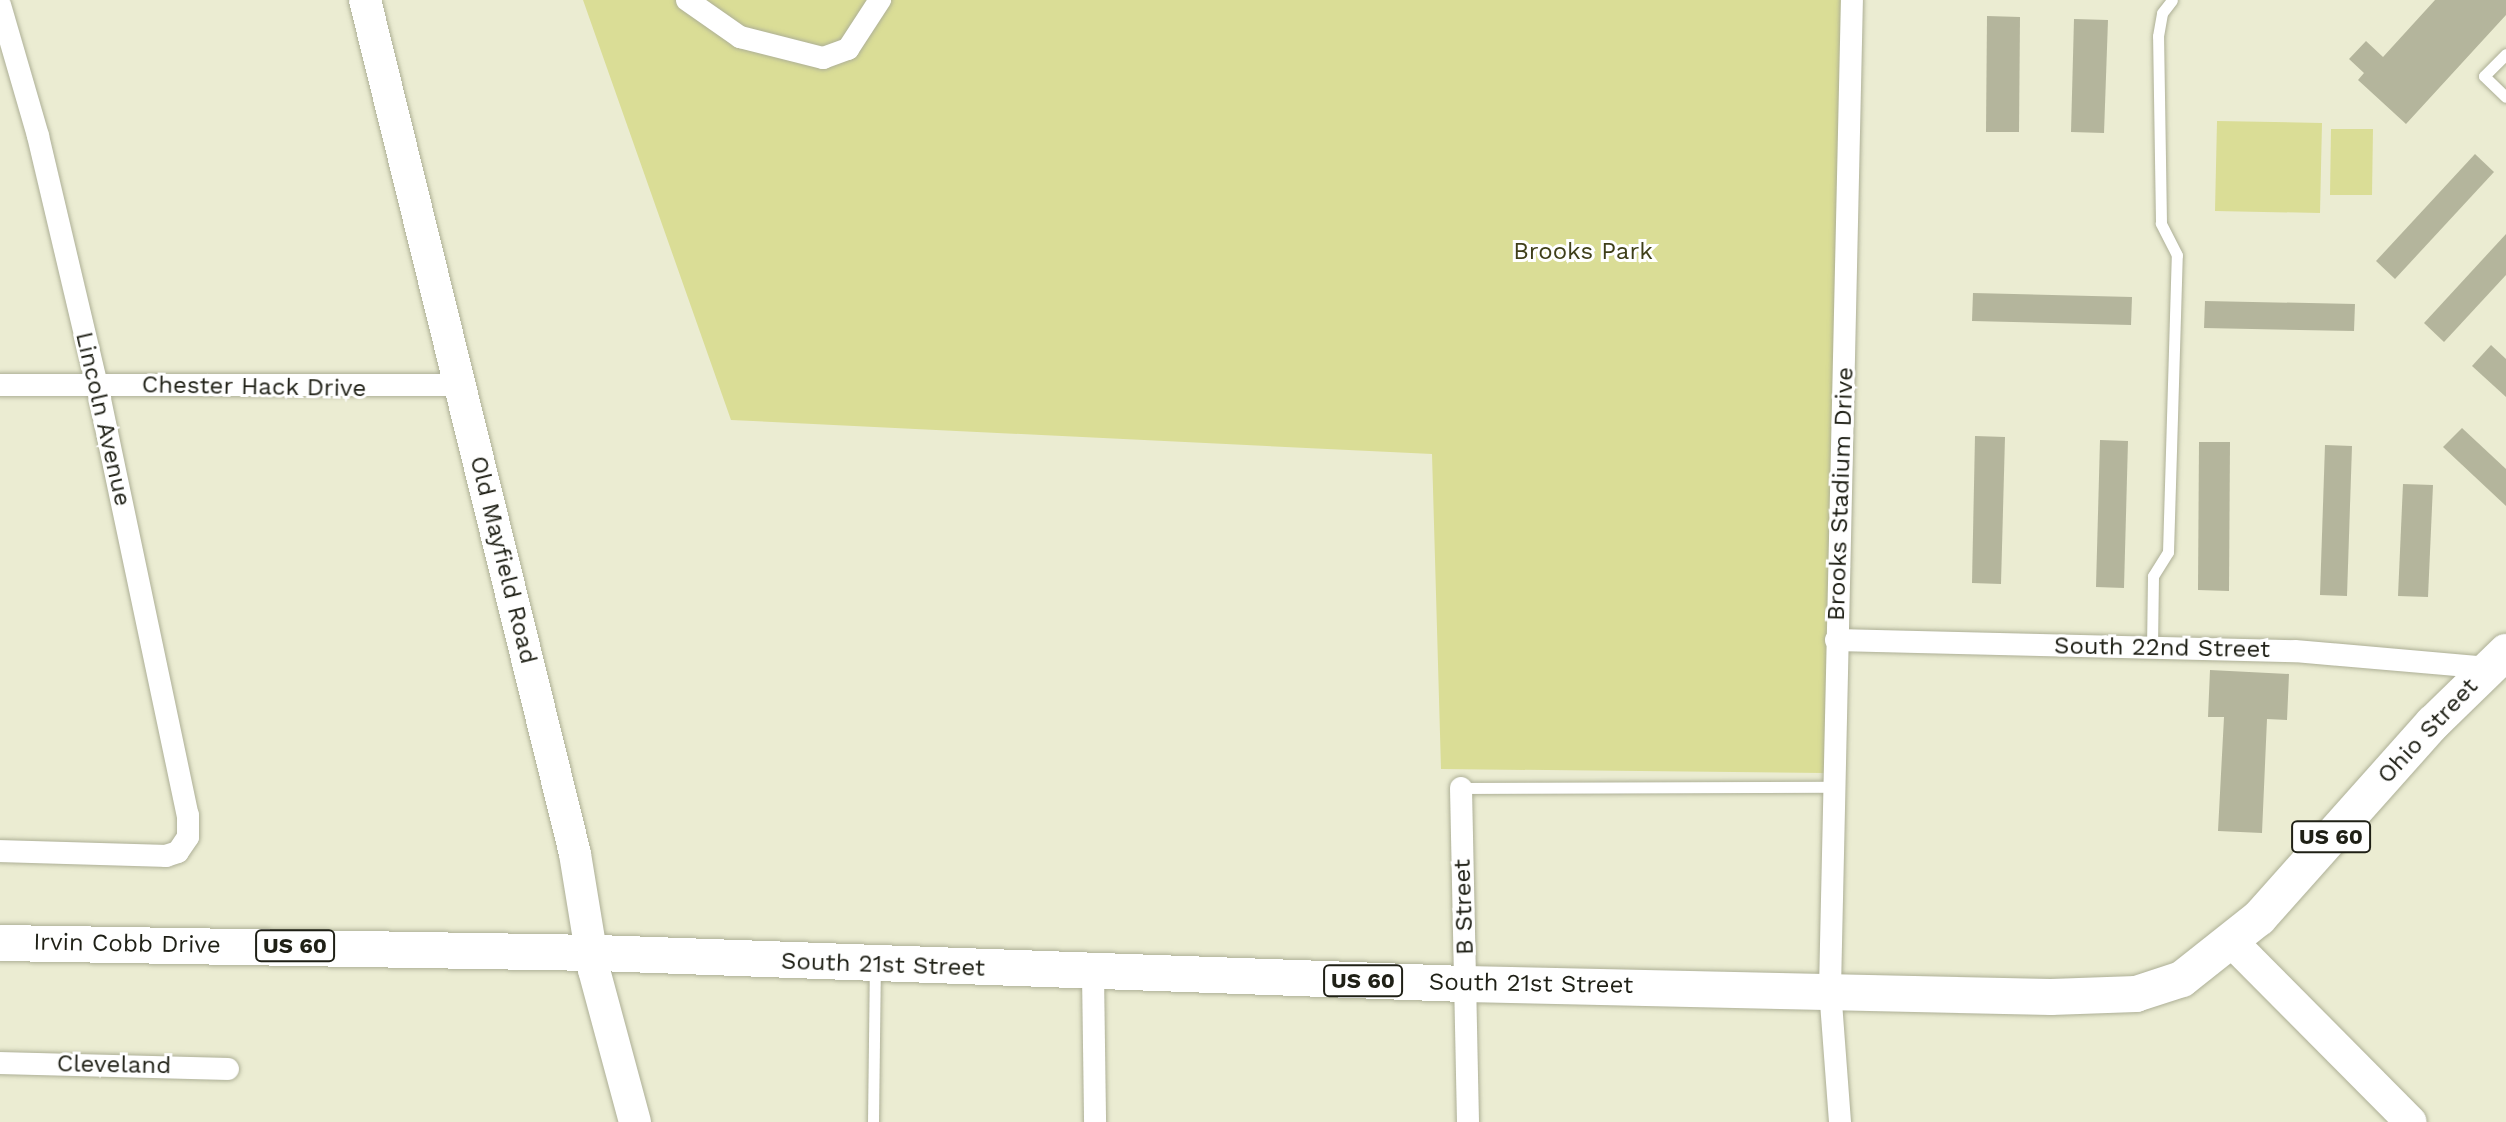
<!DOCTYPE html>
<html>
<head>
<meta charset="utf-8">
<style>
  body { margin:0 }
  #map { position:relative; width:2506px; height:1122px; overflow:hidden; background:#ebecd2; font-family:"Work Sans",sans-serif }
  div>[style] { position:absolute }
  .green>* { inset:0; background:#dadd96 }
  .building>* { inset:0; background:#b4b59c }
  .roads { filter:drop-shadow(0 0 2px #adaf96) drop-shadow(0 0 2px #adaf96) }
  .lane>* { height:11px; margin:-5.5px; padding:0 5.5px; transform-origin:5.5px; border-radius:5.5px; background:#fff }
  .street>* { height:22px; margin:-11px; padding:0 11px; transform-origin:11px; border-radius:11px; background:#fff }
  .secondary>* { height:32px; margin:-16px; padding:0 16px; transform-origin:16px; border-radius:16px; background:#fff }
  .primary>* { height:36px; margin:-18px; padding:0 18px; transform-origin:18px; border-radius:18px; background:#fff }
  span { translate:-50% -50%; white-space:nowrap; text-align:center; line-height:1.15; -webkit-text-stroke:6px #fff; paint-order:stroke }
  .shield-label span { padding:2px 6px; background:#fff; border:2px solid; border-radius:6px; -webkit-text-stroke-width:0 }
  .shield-label { font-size:22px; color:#1f2016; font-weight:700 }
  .park-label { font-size:24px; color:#3f3f19 }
  .street-label { font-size:24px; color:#1f2016 }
</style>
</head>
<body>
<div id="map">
  <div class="green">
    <div style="clip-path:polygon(583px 0,1843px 0,1824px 773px,1441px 769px,1432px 454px,731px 420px)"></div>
    <div style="clip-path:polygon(2217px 121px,2322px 123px,2320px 213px,2215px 211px)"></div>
    <div style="clip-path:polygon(2331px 129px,2373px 129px,2372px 195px,2330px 195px)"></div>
  </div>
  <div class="building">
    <div style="clip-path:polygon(2435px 0,2506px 0,2506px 15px,2406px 124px,2358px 80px,2364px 73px,2349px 59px,2366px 41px,2383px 57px)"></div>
    <div style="clip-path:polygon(1987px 16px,2020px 17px,2019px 132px,1986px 132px)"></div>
    <div style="clip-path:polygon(2074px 19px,2108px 20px,2104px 133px,2071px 132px)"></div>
    <div style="clip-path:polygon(2475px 154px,2494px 172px,2395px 279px,2376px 261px)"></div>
    <div style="clip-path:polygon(2506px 234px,2506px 275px,2444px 342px,2424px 323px)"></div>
    <div style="clip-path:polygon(1973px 293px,2132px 297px,2131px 325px,1972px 321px)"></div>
    <div style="clip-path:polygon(2205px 301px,2355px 304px,2354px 331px,2204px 328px)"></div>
    <div style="clip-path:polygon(2491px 345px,2506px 359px,2506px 397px,2472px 366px)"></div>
    <div style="clip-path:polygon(2462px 428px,2506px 469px,2506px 506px,2443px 447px)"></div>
    <div style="clip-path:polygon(1975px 436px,2005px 437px,2001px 584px,1972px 583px)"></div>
    <div style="clip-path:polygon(2100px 440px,2128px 441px,2124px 588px,2096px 587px)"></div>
    <div style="clip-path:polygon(2199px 442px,2230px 442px,2229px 591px,2198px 590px)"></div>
    <div style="clip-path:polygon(2325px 445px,2352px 446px,2347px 596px,2320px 595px)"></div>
    <div style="clip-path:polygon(2403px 484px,2433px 485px,2428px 597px,2398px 596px)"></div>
    <div style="clip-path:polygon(2210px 670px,2289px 674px,2287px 720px,2267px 719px,2262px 833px,2218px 831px,2224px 717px,2208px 717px)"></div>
  </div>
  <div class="roads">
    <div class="lane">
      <div style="left:2506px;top:54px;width:31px;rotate:135deg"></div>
      <div style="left:2484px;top:76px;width:30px;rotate:44deg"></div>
      <div style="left:2152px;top:648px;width:72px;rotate:-89.2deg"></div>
      <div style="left:2153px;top:576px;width:28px;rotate:-58deg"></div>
      <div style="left:2168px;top:552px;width:297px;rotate:-88.3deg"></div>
      <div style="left:2177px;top:255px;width:36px;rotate:-117deg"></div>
      <div style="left:2161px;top:223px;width:187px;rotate:-90.9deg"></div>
      <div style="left:2158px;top:36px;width:23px;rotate:-80deg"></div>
      <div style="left:2162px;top:13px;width:16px;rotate:-52deg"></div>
      <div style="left:1461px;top:788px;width:373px;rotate:-0.2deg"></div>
      <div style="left:873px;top:1122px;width:156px;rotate:-89.3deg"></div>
    </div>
    <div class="street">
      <div style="left:687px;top:0;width:65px;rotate:34.9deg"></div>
      <div style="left:740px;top:37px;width:86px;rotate:14.2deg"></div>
      <div style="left:823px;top:58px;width:27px;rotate:-20deg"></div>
      <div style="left:848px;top:49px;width:59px;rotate:-56.9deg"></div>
      <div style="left:0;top:5px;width:136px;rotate:73.8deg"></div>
      <div style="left:38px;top:136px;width:256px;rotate:76.7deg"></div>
      <div style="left:97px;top:385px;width:440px;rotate:78.1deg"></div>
      <div style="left:188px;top:815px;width:22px;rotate:90deg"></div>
      <div style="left:188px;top:837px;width:18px;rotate:124deg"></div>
      <div style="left:178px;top:852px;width:13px;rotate:162deg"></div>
      <div style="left:166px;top:856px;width:166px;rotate:-178.3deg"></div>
      <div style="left:0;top:385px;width:461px"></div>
      <div style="left:1836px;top:640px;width:459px;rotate:1.4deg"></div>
      <div style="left:2295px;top:651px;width:194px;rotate:5deg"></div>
      <div style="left:1461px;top:788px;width:334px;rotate:88.8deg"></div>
      <div style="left:1093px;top:974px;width:148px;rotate:89.2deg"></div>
      <div style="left:0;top:1063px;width:228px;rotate:1.5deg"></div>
      <div style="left:1840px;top:1122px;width:133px;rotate:-94.3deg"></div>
      <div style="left:1830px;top:989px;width:989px;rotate:-88.73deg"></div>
    </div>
    <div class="secondary">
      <div style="left:365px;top:0;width:879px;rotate:76.18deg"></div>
      <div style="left:575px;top:854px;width:118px;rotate:80.7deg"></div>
      <div style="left:594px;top:970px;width:157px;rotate:74.9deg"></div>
      <div style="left:2233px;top:943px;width:252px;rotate:45.2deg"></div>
    </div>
    <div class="primary">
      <div style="left:0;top:943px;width:598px;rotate:0.96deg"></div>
      <div style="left:598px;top:953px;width:869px;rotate:2.05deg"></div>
      <div style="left:1466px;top:984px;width:585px;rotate:1.27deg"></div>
      <div style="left:2051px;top:997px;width:85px;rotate:-2deg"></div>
      <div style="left:2136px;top:994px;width:48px;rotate:-18.1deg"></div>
      <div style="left:2182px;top:979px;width:98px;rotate:-38.4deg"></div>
      <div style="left:2259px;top:918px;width:261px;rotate:-48.3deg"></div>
      <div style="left:2433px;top:723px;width:102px;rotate:-44.2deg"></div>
    </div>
  </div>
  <div class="shield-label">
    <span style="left:2331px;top:837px">US 60</span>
    <span style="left:295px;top:946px">US 60</span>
    <span style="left:1363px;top:981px">US 60</span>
  </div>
  <div class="park-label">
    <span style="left:1583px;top:252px">Brooks Park</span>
  </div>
  <div class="street-label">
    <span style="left:254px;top:387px;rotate:1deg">Chester Hack Drive</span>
    <span style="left:103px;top:419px;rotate:77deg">Lincoln Avenue</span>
    <span style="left:1841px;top:494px;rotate:-88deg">Brooks Stadium Drive</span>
    <span style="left:503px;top:560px;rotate:76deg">Old Mayfield Road</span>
    <span style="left:2162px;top:648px;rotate:1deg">South 22nd Street</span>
    <span style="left:2428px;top:731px;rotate:-47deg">Ohio Street</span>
    <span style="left:1464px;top:907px;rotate:-92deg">B Street</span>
    <span style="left:127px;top:944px;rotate:1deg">Irvin Cobb Drive</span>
    <span style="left:883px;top:965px;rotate:2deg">South 21st Street</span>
    <span style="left:1531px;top:984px;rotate:1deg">South 21st Street</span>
    <span style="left:114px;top:1065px;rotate:1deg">Cleveland</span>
  </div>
</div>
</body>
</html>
